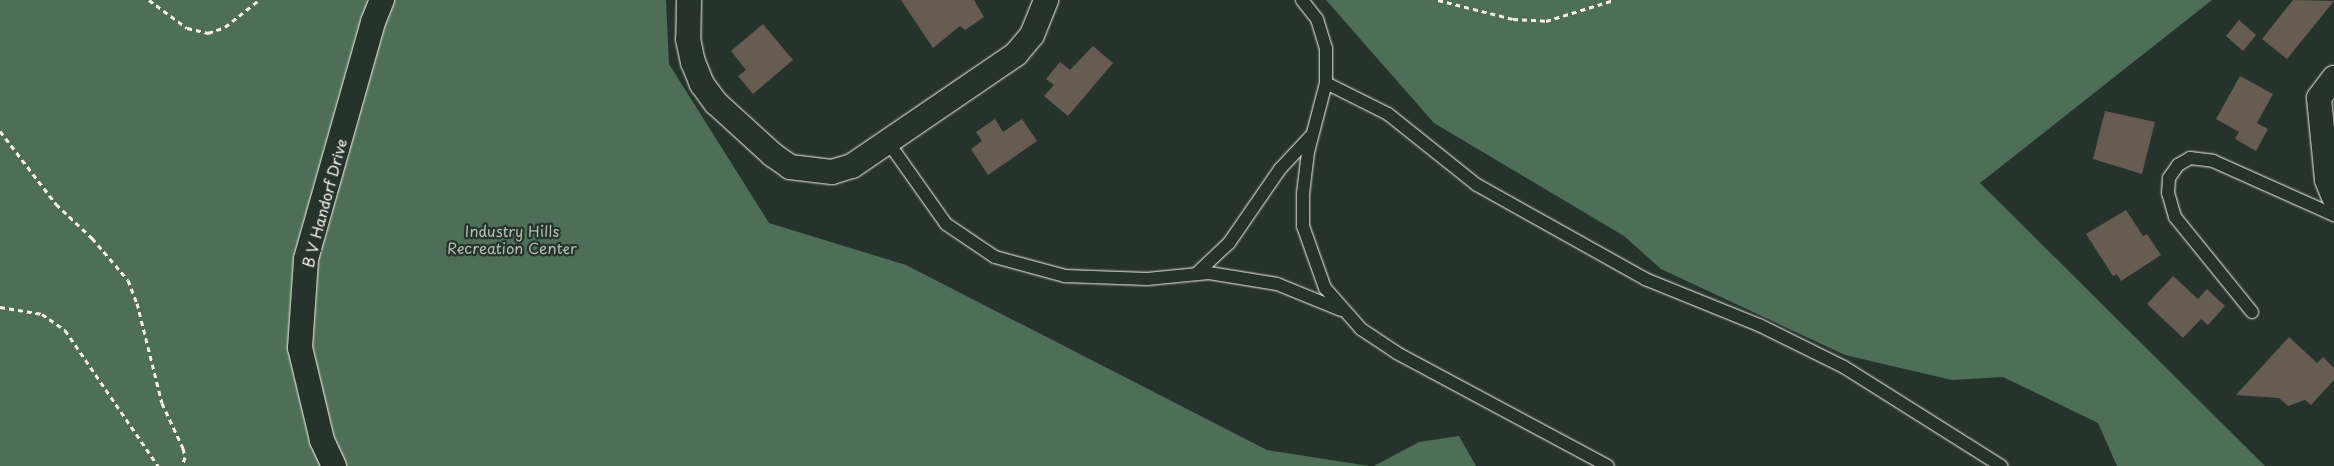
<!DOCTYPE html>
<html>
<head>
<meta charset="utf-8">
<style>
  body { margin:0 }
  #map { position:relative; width:2334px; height:466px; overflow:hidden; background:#26332d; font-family:"Playpen Sans",sans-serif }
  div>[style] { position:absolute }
  .green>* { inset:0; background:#4e6e57 }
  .building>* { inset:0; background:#665c52 }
  .path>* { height:3px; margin-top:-1.5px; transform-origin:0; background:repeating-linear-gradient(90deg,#f4f1e8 0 5px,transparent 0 9px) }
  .roads { filter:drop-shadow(0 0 1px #f4f1e8) drop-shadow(0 0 1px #f4f1e8) }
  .lane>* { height:12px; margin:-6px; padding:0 6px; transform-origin:6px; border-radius:6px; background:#26332d }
  .street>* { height:24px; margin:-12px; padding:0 12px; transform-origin:12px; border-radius:12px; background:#26332d }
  span { translate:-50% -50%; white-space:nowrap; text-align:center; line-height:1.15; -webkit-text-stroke:4.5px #26332d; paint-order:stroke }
  .street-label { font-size:15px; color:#f4f1e8 }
  .park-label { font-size:15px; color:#b2bdae }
</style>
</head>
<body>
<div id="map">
  <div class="green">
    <div style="clip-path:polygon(0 0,666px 0,669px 64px,769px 223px,906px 265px,1267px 450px,1369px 466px,0 466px)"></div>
    <div style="clip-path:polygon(1326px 0,2212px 0,1980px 183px,2265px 466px,2117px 466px,2098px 423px,2003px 377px,1952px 380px,1845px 355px,1661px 269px,1624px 236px,1434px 123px)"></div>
    <div style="clip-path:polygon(1459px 436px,1476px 466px,1374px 466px,1419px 442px)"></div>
  </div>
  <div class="building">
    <div style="clip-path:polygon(901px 0,974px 0,984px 17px,965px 30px,960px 26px,933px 48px)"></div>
    <div style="clip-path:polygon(2293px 0,2334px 1px,2287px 59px,2262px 39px)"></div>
    <div style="clip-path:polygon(2239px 20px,2256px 35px,2243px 51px,2226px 36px)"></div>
    <div style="clip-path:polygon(763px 24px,793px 60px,753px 94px,738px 76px,746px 70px,731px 51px)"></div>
    <div style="clip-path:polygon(1093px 46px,1113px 63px,1068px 116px,1044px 96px,1054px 85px,1046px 79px,1060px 62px,1070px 70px)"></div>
    <div style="clip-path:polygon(2240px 76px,2273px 94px,2257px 123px,2268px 129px,2256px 151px,2235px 139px,2239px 132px,2216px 119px)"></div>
    <div style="clip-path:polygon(2105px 111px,2155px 122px,2142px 174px,2093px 159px)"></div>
    <div style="clip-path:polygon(995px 119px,1003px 132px,1022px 119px,1037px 141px,988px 175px,971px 149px,982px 141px,976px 132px)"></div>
    <div style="clip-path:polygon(2126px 210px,2143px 236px,2147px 234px,2161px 255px,2121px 281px,2117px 274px,2113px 276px,2086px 234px)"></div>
    <div style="clip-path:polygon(2173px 276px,2198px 299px,2207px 289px,2225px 306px,2208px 325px,2201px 319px,2183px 338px,2147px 304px)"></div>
    <div style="clip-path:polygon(2289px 337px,2317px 363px,2323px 357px,2334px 368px,2334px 380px,2311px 405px,2305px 400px,2288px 406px,2279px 398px,2236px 395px)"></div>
  </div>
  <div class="path">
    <div style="left:149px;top:0;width:47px;rotate:36.4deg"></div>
    <div style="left:187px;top:28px;width:22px;rotate:13deg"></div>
    <div style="left:208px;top:33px;width:18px;rotate:-19deg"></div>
    <div style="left:225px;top:27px;width:43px;rotate:-38.5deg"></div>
    <div style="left:1438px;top:0;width:77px;rotate:14.2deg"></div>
    <div style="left:1513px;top:19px;width:33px;rotate:3deg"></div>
    <div style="left:1546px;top:21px;width:71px;rotate:-17.2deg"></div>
    <div style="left:0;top:131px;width:92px;rotate:52.5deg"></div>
    <div style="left:56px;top:204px;width:50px;rotate:43.4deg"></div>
    <div style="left:92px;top:238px;width:55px;rotate:49.4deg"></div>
    <div style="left:128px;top:280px;width:25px;rotate:69deg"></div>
    <div style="left:137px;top:303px;width:103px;rotate:76deg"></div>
    <div style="left:162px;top:403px;width:50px;rotate:65deg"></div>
    <div style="left:183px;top:448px;width:9px;rotate:77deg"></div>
    <div style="left:185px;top:457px;width:9px;rotate:108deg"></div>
    <div style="left:0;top:307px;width:43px;rotate:9.5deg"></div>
    <div style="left:42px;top:314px;width:28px;rotate:35deg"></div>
    <div style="left:65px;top:330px;width:165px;rotate:55.6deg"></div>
  </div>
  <div class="roads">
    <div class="lane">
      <div style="left:1302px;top:0;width:24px;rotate:52deg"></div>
      <div style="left:1317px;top:19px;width:30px;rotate:73deg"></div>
      <div style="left:1326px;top:48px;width:35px;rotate:90deg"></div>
      <div style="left:1326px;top:83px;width:71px;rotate:104.6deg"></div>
      <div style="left:1308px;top:152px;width:42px;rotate:96.8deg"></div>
      <div style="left:1303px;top:194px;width:32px;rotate:90deg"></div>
      <div style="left:1303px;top:226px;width:66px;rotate:70.5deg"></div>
      <div style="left:1325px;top:288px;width:55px;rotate:48.7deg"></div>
      <div style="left:1361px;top:329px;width:43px;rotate:33.7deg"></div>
      <div style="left:1397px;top:353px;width:239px;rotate:28.2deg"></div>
      <div style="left:1326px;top:83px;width:69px;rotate:26.6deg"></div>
      <div style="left:1388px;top:114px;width:114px;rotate:38.6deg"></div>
      <div style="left:1477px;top:185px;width:193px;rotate:29.2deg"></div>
      <div style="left:1645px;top:279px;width:123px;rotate:22deg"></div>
      <div style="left:1759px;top:325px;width:95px;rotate:26.3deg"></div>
      <div style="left:1844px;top:367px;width:186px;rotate:32.2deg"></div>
      <div style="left:888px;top:142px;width:100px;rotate:54.7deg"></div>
      <div style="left:946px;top:224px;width:59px;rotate:34deg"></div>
      <div style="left:995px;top:257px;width:73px;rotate:15.2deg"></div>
      <div style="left:1065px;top:276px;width:82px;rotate:2.1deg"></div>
      <div style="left:1147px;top:279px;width:62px;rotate:-5.5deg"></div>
      <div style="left:1209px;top:273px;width:69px;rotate:9.2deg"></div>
      <div style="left:1277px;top:284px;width:69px;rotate:22.1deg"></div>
      <div style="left:1196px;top:274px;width:45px;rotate:-43.2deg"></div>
      <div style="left:1229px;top:243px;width:90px;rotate:-55.4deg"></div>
      <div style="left:1280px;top:169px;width:45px;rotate:-46.8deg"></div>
      <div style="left:2252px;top:312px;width:122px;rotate:-129deg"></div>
      <div style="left:2175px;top:217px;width:25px;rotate:-106deg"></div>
      <div style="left:2168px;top:193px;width:15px;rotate:-86deg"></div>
      <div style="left:2169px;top:178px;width:16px;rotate:-55deg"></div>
      <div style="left:2178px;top:165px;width:14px;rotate:-30deg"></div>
      <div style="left:2190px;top:158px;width:23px;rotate:7deg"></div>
      <div style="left:2213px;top:161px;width:133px;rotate:24.1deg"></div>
    </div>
    <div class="street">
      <div style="left:689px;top:0;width:39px;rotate:91deg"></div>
      <div style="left:688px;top:39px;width:24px;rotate:78deg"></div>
      <div style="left:693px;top:62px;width:24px;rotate:68deg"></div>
      <div style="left:702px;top:84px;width:24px;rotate:54deg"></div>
      <div style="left:716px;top:103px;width:77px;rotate:42.4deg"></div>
      <div style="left:773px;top:155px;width:21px;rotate:35deg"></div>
      <div style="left:790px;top:167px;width:42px;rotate:6.8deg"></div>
      <div style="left:832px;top:172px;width:21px;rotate:-17deg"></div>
      <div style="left:852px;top:166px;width:199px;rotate:-34.3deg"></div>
      <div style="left:1016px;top:54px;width:25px;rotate:-50deg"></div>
      <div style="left:1032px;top:35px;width:38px;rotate:-68deg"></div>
      <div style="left:2334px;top:78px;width:25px;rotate:127deg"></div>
      <div style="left:2319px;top:98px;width:82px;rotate:84.4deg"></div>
      <div style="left:2327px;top:180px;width:18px;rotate:68deg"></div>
      <div style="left:334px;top:466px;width:29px;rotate:-115deg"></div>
      <div style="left:322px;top:440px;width:95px;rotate:-103.4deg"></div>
      <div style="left:300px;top:348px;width:89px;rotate:-86.1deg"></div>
      <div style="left:306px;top:259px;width:246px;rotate:-74.2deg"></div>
      <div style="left:373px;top:22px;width:24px;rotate:-68deg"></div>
    </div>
  </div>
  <div class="street-label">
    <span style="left:324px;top:203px;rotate:-75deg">B V Handorf Drive</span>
  </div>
  <div class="park-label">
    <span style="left:512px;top:239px">Industry Hills<br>Recreation Center</span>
  </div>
</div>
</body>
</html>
